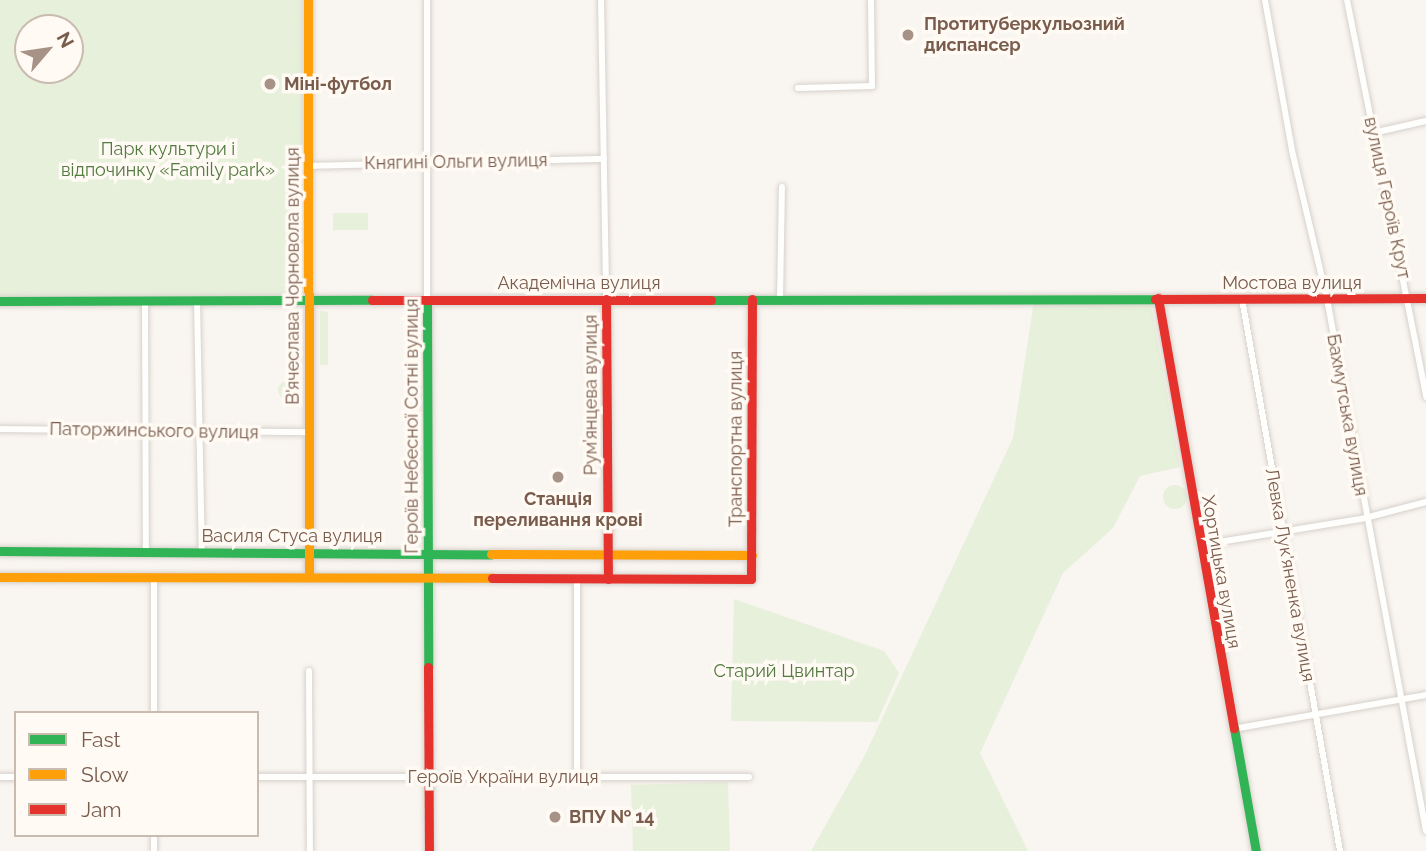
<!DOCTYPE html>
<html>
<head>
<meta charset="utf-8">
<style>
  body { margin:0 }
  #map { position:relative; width:1426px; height:851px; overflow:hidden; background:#f9f5f0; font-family:Raleway,sans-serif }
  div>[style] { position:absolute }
  .green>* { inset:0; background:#e7f0db }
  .round { border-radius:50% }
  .roads { filter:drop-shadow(0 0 2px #d7d1cb) drop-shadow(0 0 2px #d7d1cb) }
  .street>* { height:6px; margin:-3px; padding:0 3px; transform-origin:3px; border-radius:3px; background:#fefefd }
  .fast>* { height:9px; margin:-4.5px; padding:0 4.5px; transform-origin:4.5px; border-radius:4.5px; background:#30b455 }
  .slow>* { height:9px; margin:-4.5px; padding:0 4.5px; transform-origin:4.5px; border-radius:4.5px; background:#ff9f0a }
  .jam>* { height:9px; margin:-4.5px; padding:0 4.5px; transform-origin:4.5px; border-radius:4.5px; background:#e5322d }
  .dots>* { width:19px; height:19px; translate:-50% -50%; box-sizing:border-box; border:4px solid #fffaf3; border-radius:50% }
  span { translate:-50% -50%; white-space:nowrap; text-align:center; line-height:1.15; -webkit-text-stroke:7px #fffaf3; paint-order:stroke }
  .poi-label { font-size:18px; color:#7a5c4d; font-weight:700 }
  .left { translate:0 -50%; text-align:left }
  .park-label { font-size:18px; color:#537a41 }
  .street-label { font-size:18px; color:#7a5c4d }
  .legend { position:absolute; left:14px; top:711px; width:245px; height:126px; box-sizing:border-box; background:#fffaf3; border:2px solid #cabbb1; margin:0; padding:9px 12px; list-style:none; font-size:21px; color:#7a5c4d }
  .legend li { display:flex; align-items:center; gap:14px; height:35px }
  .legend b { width:35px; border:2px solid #cabbb1 }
  .north { position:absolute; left:14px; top:14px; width:70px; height:70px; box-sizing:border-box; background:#fffaf3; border:2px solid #cabbb1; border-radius:50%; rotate:61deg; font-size:19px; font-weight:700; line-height:28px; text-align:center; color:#7a5c4d }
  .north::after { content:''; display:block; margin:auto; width:24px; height:32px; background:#a69286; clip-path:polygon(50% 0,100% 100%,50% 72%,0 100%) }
</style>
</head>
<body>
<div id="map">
  <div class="green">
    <div style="clip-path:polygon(evenodd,0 0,302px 0,303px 293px,298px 298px,0 297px,0 0,28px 28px,70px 28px,70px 70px,28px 70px,28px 28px)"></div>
    <div style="clip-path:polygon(333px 213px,368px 213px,368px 230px,333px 230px)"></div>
    <div style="clip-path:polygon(1034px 301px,1151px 303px,1180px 467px,1140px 476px,1113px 528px,1063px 573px,980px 753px,1028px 851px,811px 851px,865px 755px,1013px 438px)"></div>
    <div style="clip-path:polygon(320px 311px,328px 312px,328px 365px,320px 365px)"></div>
    <div class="round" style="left:278px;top:381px;width:18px;height:18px"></div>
    <div class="round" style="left:1163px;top:485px;width:24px;height:24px"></div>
    <div style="clip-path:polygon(734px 599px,884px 651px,899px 673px,877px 722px,731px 721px)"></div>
    <div style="clip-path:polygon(728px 782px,730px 851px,633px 851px,631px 785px)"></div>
  </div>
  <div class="roads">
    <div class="street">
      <div style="left:601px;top:0;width:299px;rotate:89deg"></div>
      <div style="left:1265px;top:0;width:158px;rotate:79.8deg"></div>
      <div style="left:1293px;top:155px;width:148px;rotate:76.7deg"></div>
      <div style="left:1327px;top:299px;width:541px;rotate:79.46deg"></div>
      <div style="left:1347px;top:0;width:405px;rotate:78.7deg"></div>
      <div style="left:798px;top:88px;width:74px;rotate:-1.5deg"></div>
      <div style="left:872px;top:86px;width:86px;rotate:-90.7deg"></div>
      <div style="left:1373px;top:133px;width:54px;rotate:-12.8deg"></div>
      <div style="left:308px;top:166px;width:296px;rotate:-1.4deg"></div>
      <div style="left:780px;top:299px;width:112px;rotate:-89deg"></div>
      <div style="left:1242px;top:299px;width:561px;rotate:79.93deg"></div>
      <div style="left:427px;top:300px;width:300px;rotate:-90deg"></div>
      <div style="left:145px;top:301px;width:251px;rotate:89.8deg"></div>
      <div style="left:197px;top:301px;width:251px;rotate:88.9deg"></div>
      <div style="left:0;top:429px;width:309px;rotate:0.6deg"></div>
      <div style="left:1201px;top:545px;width:166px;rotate:-9.3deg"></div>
      <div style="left:1365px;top:518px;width:63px;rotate:-14.7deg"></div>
      <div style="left:309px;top:671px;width:180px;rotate:89.7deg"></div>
      <div style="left:154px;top:713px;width:136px;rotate:-90deg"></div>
      <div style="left:1233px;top:729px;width:196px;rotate:-10deg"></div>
      <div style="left:0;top:777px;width:16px"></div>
      <div style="left:257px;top:777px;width:492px"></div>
      <div style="left:577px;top:777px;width:198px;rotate:-90deg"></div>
      <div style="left:154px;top:835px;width:16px;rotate:90deg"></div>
    </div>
    <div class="fast">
      <div style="left:427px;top:300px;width:367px;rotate:89.8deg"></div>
      <div style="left:711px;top:300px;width:444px;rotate:-0.1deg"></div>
      <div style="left:0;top:301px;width:372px;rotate:-0.2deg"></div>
      <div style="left:0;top:551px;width:491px;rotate:0.4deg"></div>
      <div style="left:1234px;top:728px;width:125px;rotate:79.9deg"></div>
    </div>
    <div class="slow">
      <div style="left:308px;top:0;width:577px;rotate:89.9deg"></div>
      <div style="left:491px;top:554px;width:261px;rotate:0.2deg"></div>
      <div style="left:0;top:577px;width:492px;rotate:0.1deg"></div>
    </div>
    <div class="jam">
      <div style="left:1158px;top:298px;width:437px;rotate:80deg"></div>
      <div style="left:606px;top:299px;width:280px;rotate:89.6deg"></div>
      <div style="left:1155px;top:299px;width:271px;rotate:-0.2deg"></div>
      <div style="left:372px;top:300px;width:339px"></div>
      <div style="left:492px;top:578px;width:259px;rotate:0.2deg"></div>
      <div style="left:751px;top:579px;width:280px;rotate:-89.8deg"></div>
      <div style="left:428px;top:667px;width:184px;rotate:89.7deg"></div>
    </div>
  </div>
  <div class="dots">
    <div style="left:908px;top:35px;background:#a69286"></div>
    <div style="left:270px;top:84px;background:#a69286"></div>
    <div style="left:558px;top:477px;background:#a69286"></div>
    <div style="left:555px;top:817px;background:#a69286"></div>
  </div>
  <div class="poi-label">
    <span class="left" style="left:924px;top:35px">Протитуберкульозний<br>диспансер</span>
    <span class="left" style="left:284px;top:84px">Міні-футбол</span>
    <span style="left:558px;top:510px">Станція<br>переливання крові</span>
    <span class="left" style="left:569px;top:817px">ВПУ № 14</span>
  </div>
  <div class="park-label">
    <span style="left:168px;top:160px">Парк культури і<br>відпочинку «Family park»</span>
    <span style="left:784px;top:671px">Старий Цвинтар</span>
  </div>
  <div class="street-label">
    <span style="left:456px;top:162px;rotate:-1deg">Княгині Ольги вулиця</span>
    <span style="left:1387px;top:198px;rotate:78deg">вулиця Героїв Крут</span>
    <span style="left:293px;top:276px;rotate:-90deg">В'ячеслава Чорновола вулиця</span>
    <span style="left:579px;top:283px">Академічна вулиця</span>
    <span style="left:1292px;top:283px">Мостова вулиця</span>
    <span style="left:591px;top:395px;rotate:-90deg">Рум’янцева вулиця</span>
    <span style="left:1347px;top:415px;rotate:80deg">Бахмутська вулиця</span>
    <span style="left:412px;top:426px;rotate:-90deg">Героїв Небесної Сотні вулиця</span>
    <span style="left:154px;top:431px;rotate:1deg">Паторжинського вулиця</span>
    <span style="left:736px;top:439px;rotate:-90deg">Транспортна вулиця</span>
    <span style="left:292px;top:536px">Василя Стуса вулиця</span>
    <span style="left:1221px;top:572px;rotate:80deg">Хортицька вулиця</span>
    <span style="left:1290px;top:575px;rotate:80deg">Левка Лук'яненка вулиця</span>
    <span style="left:503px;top:777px">Героїв України вулиця</span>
  </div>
  <ul class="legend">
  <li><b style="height:9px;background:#30b455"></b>Fast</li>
  <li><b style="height:9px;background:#ff9f0a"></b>Slow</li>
  <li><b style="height:9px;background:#e5322d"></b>Jam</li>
  </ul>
  <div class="north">N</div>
</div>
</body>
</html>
